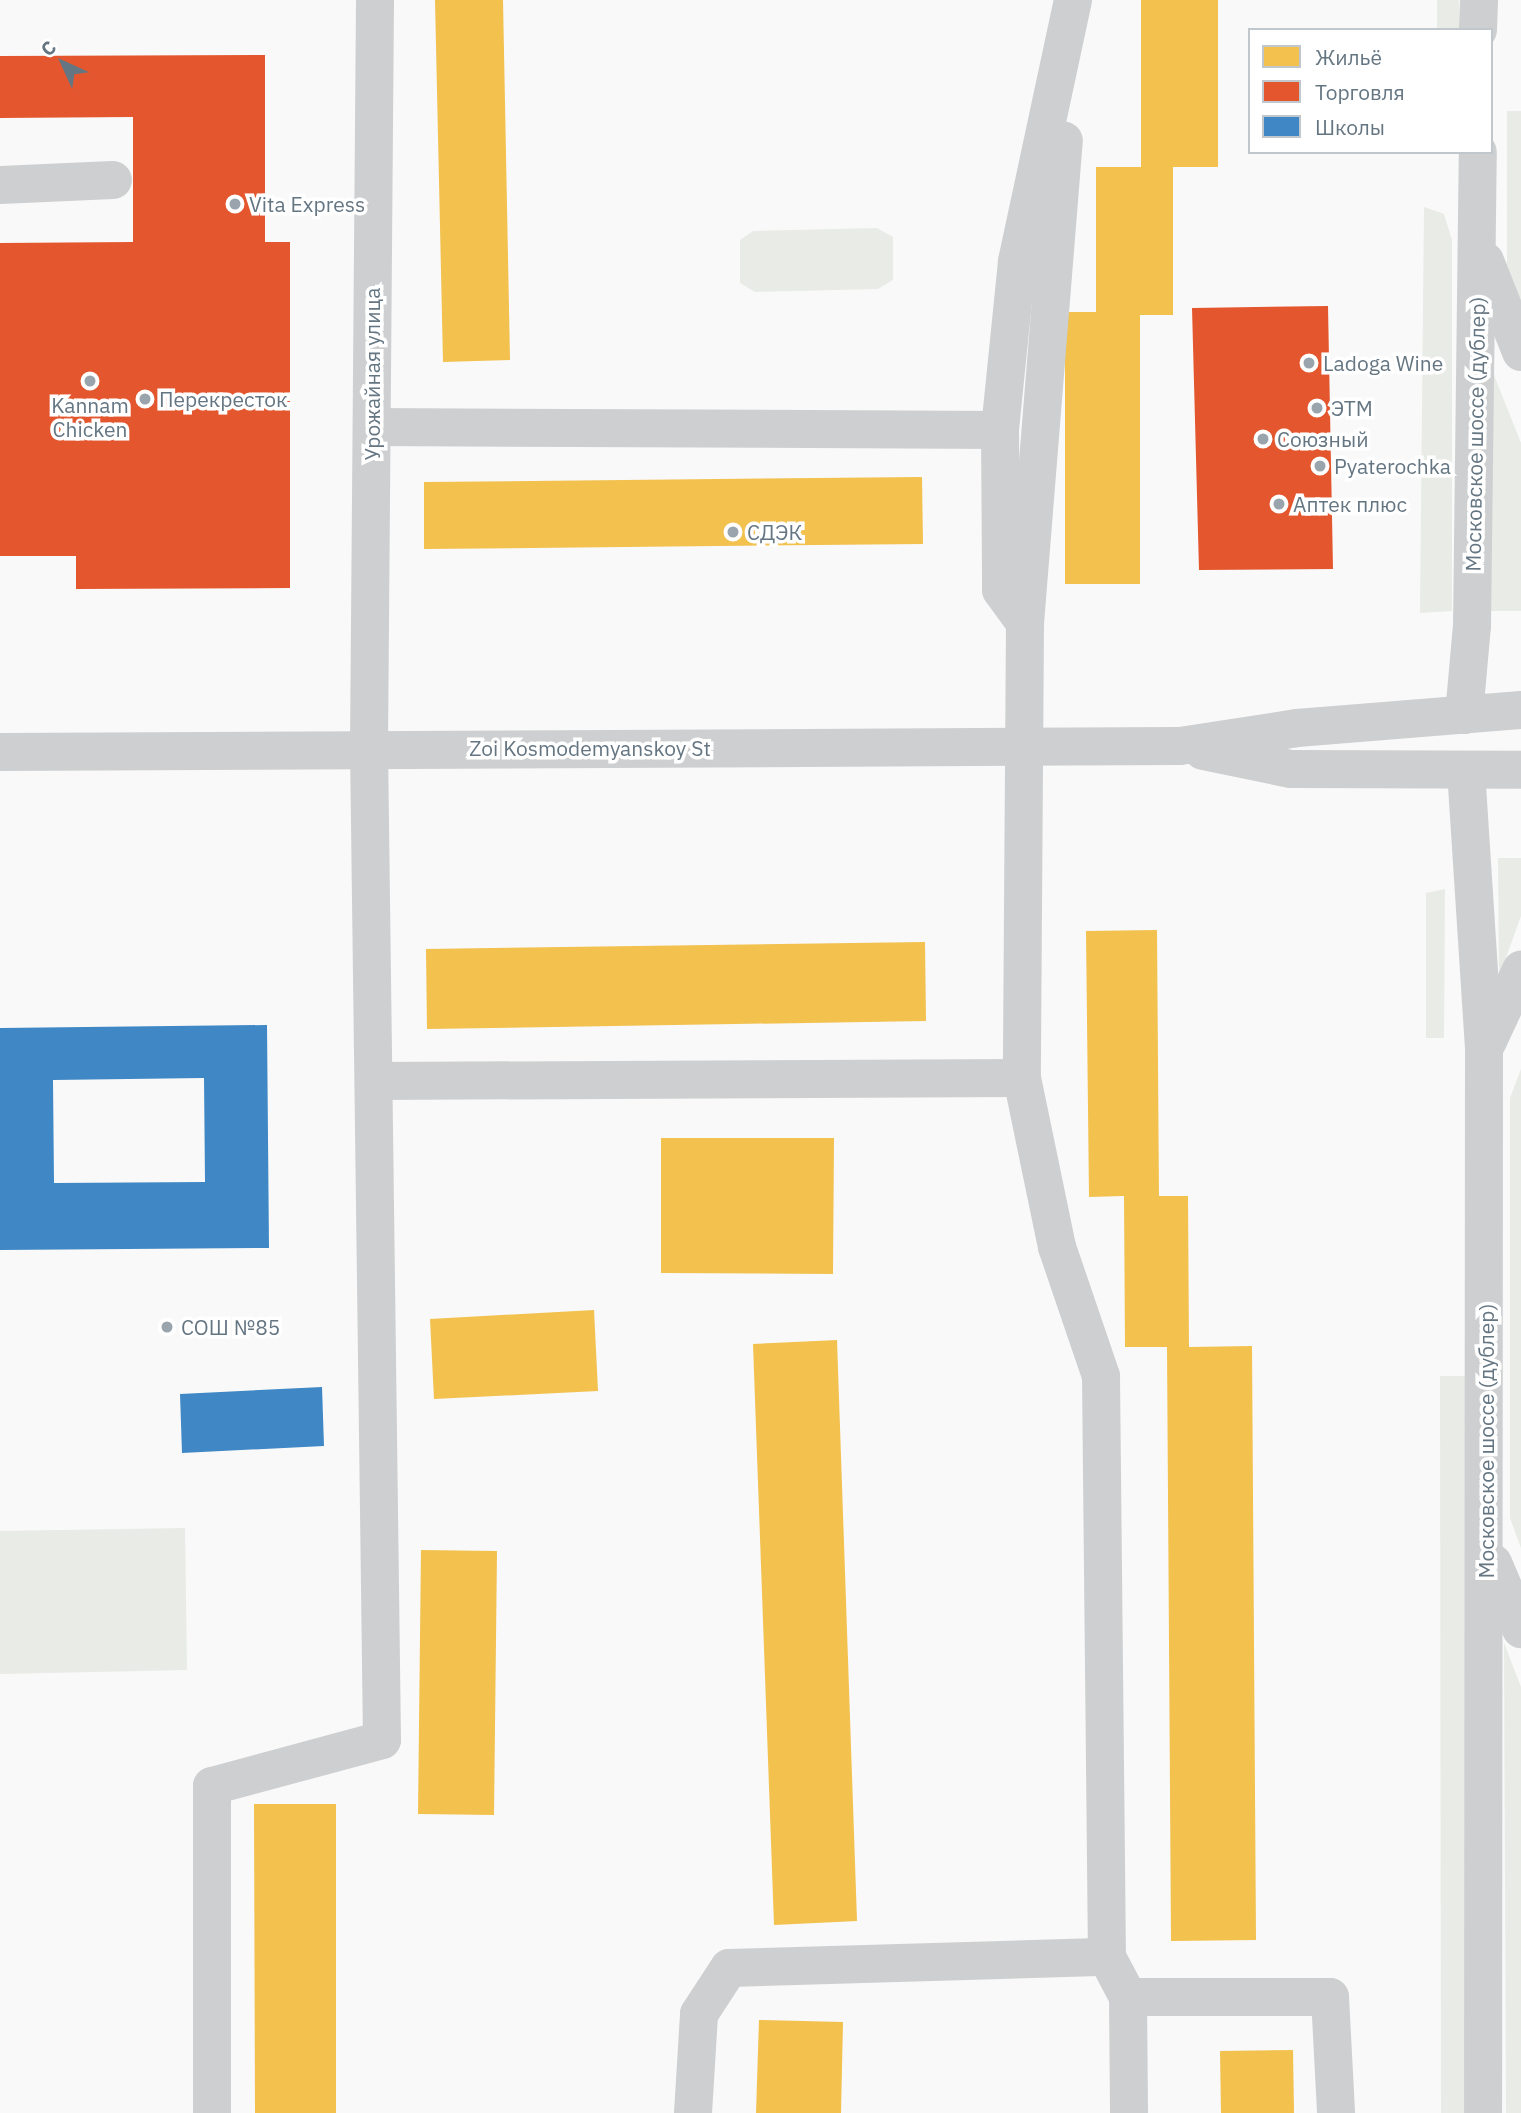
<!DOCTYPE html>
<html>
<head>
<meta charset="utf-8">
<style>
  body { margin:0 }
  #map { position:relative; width:1521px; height:2113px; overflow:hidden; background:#f9f9f9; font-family:"IBM Plex Sans",sans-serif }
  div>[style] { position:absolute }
  .green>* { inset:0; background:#e8ebe6 }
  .homes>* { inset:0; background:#f2c14e }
  .shops>* { inset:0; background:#e4572e }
  .schools>* { inset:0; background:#3f88c5 }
  .minor>* { height:38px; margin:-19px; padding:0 19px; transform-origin:19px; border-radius:19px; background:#cecfd0 }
  .dots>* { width:19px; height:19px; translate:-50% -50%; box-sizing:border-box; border:4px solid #fff; border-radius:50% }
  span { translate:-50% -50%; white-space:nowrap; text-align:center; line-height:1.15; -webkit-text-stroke:7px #fff; paint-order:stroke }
  .poi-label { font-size:21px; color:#657683 }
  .left { translate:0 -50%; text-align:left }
  .street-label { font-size:21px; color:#657683 }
  .legend { position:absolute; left:1248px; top:28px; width:245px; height:126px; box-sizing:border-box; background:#fff; border:2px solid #c1c8cd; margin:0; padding:9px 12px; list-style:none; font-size:21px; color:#657683 }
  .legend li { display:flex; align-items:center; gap:14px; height:35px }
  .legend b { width:35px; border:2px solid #c1c8cd }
  .north { position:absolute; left:28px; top:28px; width:70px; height:70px; -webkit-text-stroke:5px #fff; paint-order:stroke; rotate:315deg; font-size:19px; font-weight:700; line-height:28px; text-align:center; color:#657683 }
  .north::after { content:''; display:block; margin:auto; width:24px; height:32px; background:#657683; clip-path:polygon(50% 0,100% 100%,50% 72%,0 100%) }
</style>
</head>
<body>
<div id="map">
  <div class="green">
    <div style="clip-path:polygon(1437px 0,1459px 0,1460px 30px,1437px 30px)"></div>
    <div style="clip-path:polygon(1507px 111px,1521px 111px,1521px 301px,1507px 265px)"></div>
    <div style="clip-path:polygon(1424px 207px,1444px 214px,1452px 240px,1452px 611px,1420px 613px)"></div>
    <div style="clip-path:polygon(877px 228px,893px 237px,893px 280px,878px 289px,755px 292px,740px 283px,740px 240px,753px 231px)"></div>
    <div style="clip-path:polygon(1492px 370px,1521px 443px,1521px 611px,1490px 611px)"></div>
    <div style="clip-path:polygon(1498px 858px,1521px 858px,1521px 916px,1499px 977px)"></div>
    <div style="clip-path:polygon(1445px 889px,1444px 1038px,1426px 1038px,1426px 893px)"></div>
    <div style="clip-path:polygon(1521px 1069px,1521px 1548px,1510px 1518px,1510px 1098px)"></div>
    <div style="clip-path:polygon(1440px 1376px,1466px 1376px,1468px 2113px,1441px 2113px)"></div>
    <div style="clip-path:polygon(185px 1528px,187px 1670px,0 1674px,0 1531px)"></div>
    <div style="clip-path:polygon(1504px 1643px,1521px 1687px,1521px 2113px,1506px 2113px)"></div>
  </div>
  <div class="homes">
    <div style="clip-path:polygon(435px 0,503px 0,510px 360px,443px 362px)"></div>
    <div style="clip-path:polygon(1141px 0,1218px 0,1218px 167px,1173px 167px,1173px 315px,1140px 315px,1140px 584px,1065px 584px,1065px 312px,1096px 312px,1096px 167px,1141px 167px)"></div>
    <div style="clip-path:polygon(922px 477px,923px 544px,424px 549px,424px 482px)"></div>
    <div style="clip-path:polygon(1157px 930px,1159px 1196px,1188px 1196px,1189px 1347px,1252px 1346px,1256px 1940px,1171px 1941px,1167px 1347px,1125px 1347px,1124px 1196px,1089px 1197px,1086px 931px)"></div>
    <div style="clip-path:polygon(925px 942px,926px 1021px,427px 1029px,426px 949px)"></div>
    <div style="clip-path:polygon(661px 1138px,834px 1138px,833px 1274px,661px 1273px)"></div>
    <div style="clip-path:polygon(594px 1310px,598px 1391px,434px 1399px,430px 1319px)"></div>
    <div style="clip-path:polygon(837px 1340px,857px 1921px,774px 1925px,753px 1344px)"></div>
    <div style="clip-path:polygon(421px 1550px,497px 1551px,494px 1815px,418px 1814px)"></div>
    <div style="clip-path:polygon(254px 1804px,336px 1804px,336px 2113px,255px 2113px)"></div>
    <div style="clip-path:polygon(759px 2020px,843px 2022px,841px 2113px,756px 2113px)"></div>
    <div style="clip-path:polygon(1293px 2050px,1294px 2113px,1221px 2113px,1220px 2051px)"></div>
  </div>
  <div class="shops">
    <div style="clip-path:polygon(265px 55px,265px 242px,290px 242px,290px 588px,76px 589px,76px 556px,0 556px,0 243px,133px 242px,133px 117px,0 118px,0 56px)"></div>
    <div style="clip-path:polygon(1328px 306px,1333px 569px,1199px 570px,1192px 308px)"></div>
  </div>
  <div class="schools">
    <div style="clip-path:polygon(evenodd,267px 1025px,269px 1248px,0 1250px,0 1028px,267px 1025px,204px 1078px,205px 1182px,54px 1183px,53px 1080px,204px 1078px)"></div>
    <div style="clip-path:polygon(322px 1387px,324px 1446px,182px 1453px,180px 1394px)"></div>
  </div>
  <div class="minor">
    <div style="left:1073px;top:0;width:268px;rotate:102.1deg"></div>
    <div style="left:1017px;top:262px;width:169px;rotate:95.8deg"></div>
    <div style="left:1000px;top:430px;width:160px;rotate:89.6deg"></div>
    <div style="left:1001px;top:590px;width:41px;rotate:54deg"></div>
    <div style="left:1025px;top:623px;width:455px;rotate:90.4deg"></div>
    <div style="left:1022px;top:1078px;width:173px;rotate:78.3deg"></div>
    <div style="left:1057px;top:1247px;width:136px;rotate:71.2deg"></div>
    <div style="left:1101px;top:1376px;width:581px;rotate:89.41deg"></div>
    <div style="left:1107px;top:1957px;width:45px;rotate:62.3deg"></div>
    <div style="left:1128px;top:1997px;width:116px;rotate:89.5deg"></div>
    <div style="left:1478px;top:30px;width:30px;rotate:-88deg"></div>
    <div style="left:0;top:185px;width:113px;rotate:-2.5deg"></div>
    <div style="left:1485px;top:261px;width:98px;rotate:68.4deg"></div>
    <div style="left:372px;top:427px;width:628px;rotate:0.27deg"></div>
    <div style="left:1025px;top:623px;width:484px;rotate:-85.4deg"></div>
    <div style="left:1464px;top:715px;width:89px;rotate:-84.9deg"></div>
    <div style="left:1472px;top:626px;width:474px;rotate:-89.3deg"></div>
    <div style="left:1203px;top:751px;width:90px;rotate:11.6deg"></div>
    <div style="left:1291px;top:769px;width:230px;rotate:0.2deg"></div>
    <div style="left:0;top:752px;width:1180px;rotate:-0.29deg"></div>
    <div style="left:1180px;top:746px;width:118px;rotate:-8.7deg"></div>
    <div style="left:1297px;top:728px;width:225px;rotate:-4.6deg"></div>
    <div style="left:1466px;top:770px;width:280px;rotate:86.3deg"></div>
    <div style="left:1484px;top:1049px;width:1064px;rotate:90.05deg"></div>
    <div style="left:1487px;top:1043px;width:81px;rotate:-65deg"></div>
    <div style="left:376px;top:1081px;width:646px;rotate:-0.27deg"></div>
    <div style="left:1493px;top:1563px;width:72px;rotate:67deg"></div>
    <div style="left:1128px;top:1997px;width:202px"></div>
    <div style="left:1330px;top:1997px;width:116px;rotate:87deg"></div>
    <div style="left:212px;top:2113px;width:327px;rotate:-90deg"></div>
    <div style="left:212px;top:1786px;width:176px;rotate:-15.1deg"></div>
    <div style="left:382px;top:1740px;width:992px;rotate:-90.75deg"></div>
    <div style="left:369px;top:748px;width:748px;rotate:-89.54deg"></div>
    <div style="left:693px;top:2113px;width:99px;rotate:-86.5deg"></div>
    <div style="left:699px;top:2014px;width:55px;rotate:-56.9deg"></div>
    <div style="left:729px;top:1968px;width:378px;rotate:-1.7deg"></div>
  </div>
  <div class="dots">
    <div style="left:235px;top:204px;background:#99a4ac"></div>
    <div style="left:1309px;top:363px;background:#99a4ac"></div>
    <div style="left:90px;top:381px;background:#99a4ac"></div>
    <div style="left:145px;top:399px;background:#99a4ac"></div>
    <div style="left:1317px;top:408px;background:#99a4ac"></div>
    <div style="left:1263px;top:439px;background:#99a4ac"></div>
    <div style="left:1320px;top:466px;background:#99a4ac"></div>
    <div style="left:1279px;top:504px;background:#99a4ac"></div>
    <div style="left:733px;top:532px;background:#99a4ac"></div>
    <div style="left:167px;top:1327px;background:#99a4ac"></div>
  </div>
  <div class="poi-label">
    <span class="left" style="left:249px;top:204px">Vita Express</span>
    <span class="left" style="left:1323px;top:363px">Ladoga Wine</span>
    <span class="left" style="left:159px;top:399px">Перекресток</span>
    <span style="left:90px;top:417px">Kannam<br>Chicken</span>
    <span class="left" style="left:1331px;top:408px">ЭТМ</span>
    <span class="left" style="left:1277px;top:439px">Союзный</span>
    <span class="left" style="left:1334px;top:466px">Pyaterochka</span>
    <span class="left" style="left:1293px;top:504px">Аптек плюс</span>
    <span class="left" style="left:747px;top:532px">СДЭК</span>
    <span class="left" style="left:181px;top:1327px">СОШ №85</span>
  </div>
  <div class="street-label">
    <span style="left:372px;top:374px;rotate:-90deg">Урожайная улица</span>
    <span style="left:1475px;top:434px;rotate:-89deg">Московское шоссе (дублер)</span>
    <span style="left:590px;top:748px">Zoi Kosmodemyanskoy St</span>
    <span style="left:1486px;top:1441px;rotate:-90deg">Московское шоссе (дублер)</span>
  </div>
  <ul class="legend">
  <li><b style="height:19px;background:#f2c14e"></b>Жильё</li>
  <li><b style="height:19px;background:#e4572e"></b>Торговля</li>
  <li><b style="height:19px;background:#3f88c5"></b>Школы</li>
  </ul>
  <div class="north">С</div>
</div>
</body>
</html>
